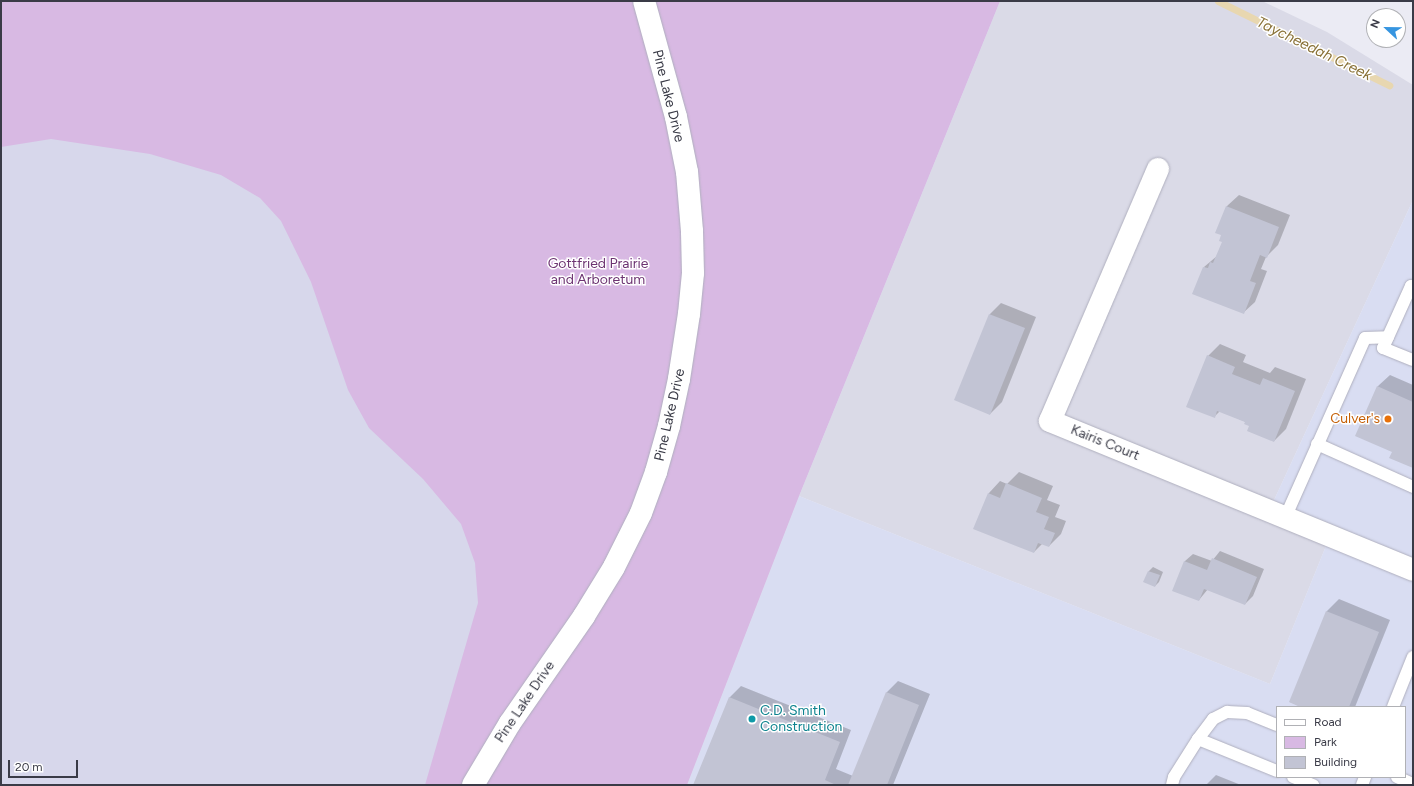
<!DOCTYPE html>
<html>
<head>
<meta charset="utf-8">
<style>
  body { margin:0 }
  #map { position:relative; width:1414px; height:786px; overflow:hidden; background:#ebebf4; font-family:Figtree,sans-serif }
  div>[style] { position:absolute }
  .residential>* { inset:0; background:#dadae7 }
  .commercial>* { inset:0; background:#d9ddf2 }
  .education>* { inset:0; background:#d7d7eb }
  .green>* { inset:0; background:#d8b9e3 }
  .shadow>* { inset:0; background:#0003 }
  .stream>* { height:7px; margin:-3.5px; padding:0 3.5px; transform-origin:3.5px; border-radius:3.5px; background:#e8d7b0 }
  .building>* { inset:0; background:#c2c4d4 }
  .roads { filter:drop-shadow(0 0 1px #afafbe) drop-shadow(0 0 1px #afafbe) }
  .lane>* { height:12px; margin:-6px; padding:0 6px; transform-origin:6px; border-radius:6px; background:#fff }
  .street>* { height:22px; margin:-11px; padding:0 11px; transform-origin:11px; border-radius:11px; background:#fff }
  .dots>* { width:11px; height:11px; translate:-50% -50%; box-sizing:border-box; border:2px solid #fff; border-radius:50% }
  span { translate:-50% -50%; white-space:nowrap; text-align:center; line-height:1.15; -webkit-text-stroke:3px #fff; paint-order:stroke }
  .street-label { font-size:14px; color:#3a3b47 }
  .park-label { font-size:14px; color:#6d3472 }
  .food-label { font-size:14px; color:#c56008 }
  .right { translate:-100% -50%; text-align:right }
  .culture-label { font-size:14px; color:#0d838f }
  .left { translate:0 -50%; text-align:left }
  .water-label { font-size:15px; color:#897136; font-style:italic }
  .frame { position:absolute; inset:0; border:2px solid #3a3b47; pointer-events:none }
  .legend { position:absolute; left:1276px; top:706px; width:130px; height:72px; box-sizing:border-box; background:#fff; border:1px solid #b0b1b5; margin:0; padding:5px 7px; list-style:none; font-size:12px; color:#3a3b47 }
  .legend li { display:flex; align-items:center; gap:8px; height:20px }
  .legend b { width:20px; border:1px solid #b0b1b5 }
  .north { position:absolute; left:1366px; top:8px; width:40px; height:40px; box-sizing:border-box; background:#fff; border:1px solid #b0b1b5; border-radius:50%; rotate:292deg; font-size:11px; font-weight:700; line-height:16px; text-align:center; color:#3a3b47 }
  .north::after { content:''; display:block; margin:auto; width:14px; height:18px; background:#3695e0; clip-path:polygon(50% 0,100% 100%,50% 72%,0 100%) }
  .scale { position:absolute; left:8px; top:760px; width:70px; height:18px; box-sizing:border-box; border:2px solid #3a3b47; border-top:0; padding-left:5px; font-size:12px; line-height:14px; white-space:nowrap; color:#3a3b47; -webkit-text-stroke:3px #fff; paint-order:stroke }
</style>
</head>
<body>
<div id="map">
  <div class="residential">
    <div style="clip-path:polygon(1000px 1px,1262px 1px,1327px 32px,1413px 85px,1413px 200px,1269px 511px,1330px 536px,1270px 684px,799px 496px)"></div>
  </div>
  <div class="commercial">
    <div style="clip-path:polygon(evenodd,1413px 200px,1413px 785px,687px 785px,799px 496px,1270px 684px,1330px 536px,1269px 511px,1413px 200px,1277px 707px,1405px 707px,1405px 777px,1277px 777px,1277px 707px)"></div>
  </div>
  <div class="education">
    <div style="clip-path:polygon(1px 1px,1000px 1px,799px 496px,687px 785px,1px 785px)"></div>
  </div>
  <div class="green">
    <div style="clip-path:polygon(1px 1px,1000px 1px,799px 496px,687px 785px,425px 785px,478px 603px,475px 563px,461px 524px,423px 479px,369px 428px,348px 390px,311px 282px,281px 221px,260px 198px,221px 175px,150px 154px,51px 139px,1px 147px)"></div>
  </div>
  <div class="shadow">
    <div style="clip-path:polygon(1239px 195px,1290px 215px,1278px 245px,1266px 257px,1261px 269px,1267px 271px,1255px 302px,1243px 313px,1204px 267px,1217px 256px,1223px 241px,1222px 235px,1217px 232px,1227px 206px)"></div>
    <div style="clip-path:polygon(1001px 303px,1036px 317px,1002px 402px,990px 414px,990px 314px)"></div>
    <div style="clip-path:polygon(1220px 344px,1246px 355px,1243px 362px,1270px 373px,1275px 367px,1306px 379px,1286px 429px,1274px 441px,1246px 422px,1220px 411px,1214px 417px,1208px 356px)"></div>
    <div style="clip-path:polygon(1390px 375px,1413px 385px,1413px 467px,1393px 451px,1357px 435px,1378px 386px)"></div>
    <div style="clip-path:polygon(1019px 472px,1053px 486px,1047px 500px,1060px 505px,1055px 517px,1066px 521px,1061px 534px,1049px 546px,1043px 543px,1034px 552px,975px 528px,989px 493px,1000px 481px,1007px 484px)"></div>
    <div style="clip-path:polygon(1220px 551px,1264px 569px,1253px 596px,1245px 604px,1208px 589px,1199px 600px,1174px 590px,1185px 561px,1193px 554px,1212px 561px)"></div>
    <div style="clip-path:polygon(1153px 567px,1163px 572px,1159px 582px,1155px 586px,1145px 582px,1149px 571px)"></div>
    <div style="clip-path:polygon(1339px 599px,1390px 620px,1355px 707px,1303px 707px,1290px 702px,1327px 611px)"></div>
    <div style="clip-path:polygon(898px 681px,930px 694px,893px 785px,694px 785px,730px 697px,741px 686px,851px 730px,836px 769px,853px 776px,887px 692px)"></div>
    <div style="clip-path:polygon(1216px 775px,1241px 785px,1206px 785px)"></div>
  </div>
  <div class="stream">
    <div style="left:1218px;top:1px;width:191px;rotate:26.2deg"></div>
  </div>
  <div class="building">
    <div style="clip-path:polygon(1226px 206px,1279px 227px,1267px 258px,1260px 255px,1250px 281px,1256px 283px,1244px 314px,1192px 294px,1203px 267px,1208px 268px,1210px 262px,1213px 263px,1222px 242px,1219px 241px,1221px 235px,1215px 233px)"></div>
    <div style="clip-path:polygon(989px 314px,1025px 328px,990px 415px,954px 400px)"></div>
    <div style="clip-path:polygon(1207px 355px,1235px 367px,1232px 374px,1260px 385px,1263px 378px,1295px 391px,1274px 442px,1247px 431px,1249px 426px,1244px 424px,1245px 422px,1217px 411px,1215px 418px,1186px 407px)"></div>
    <div style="clip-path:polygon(1377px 386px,1413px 402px,1413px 468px,1389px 458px,1392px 452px,1355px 436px)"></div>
    <div style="clip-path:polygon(1006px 483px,1042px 498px,1036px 512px,1049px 517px,1044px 529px,1055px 533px,1049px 547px,1038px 543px,1034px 553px,973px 529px,988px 493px,1000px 498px)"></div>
    <div style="clip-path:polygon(1212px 558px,1257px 577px,1245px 605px,1204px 589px,1199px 601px,1172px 591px,1184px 561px,1207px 570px)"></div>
    <div style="clip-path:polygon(1148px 571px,1160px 575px,1155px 587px,1143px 582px)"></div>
    <div style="clip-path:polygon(1326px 611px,1379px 632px,1349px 707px,1300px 707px,1289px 702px)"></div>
    <div style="clip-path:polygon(886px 692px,919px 705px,887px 785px,848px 785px)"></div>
    <div style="clip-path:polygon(729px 697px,840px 742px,825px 780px,836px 785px,693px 785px)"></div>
  </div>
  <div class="roads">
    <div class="lane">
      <div style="left:1413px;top:286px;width:2px;rotate:180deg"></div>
      <div style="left:1411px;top:286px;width:68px;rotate:114.3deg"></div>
      <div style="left:1383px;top:348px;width:32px;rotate:22deg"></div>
      <div style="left:1317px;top:444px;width:105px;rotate:24.1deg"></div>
      <div style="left:1285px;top:518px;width:197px;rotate:-66deg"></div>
      <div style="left:1365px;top:338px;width:23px;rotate:-2deg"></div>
      <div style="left:1393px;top:707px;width:54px;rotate:-68.2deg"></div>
      <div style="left:1198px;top:739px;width:25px;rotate:-53deg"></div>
      <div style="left:1213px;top:719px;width:16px;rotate:-27deg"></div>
      <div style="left:1227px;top:712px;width:20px;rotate:3deg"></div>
      <div style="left:1247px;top:713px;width:32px;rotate:22deg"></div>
      <div style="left:1293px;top:777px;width:22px;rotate:22deg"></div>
      <div style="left:1397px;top:777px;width:17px;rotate:24deg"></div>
      <div style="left:1172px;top:785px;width:8px;rotate:-76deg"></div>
      <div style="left:1174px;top:777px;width:45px;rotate:-57.7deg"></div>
      <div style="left:1198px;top:739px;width:85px;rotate:22.1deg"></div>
      <div style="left:1362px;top:785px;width:9px;rotate:-69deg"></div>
    </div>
    <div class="street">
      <div style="left:1158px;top:169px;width:274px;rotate:113.2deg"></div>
      <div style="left:1050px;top:421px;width:392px;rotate:22.3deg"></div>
      <div style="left:473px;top:785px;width:72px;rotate:-59.2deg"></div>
      <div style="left:510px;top:723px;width:130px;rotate:-55.3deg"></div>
      <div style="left:584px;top:616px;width:57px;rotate:-58.5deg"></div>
      <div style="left:614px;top:567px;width:60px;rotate:-63.4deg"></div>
      <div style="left:641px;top:513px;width:44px;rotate:-69.9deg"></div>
      <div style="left:656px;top:472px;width:48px;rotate:-74.2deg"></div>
      <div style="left:669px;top:426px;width:48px;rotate:-78deg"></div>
      <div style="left:679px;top:379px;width:66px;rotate:-81.3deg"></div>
      <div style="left:689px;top:314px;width:41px;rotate:-84.4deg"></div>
      <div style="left:693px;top:273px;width:42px;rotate:-91.4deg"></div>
      <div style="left:692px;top:231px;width:59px;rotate:-94.8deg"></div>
      <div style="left:687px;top:172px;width:56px;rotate:-101.3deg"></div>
      <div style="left:676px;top:117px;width:120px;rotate:-105.4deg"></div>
    </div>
  </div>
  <div class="dots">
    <div style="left:1388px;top:419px;background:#e8710a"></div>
    <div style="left:752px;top:719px;background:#0f9aa8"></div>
  </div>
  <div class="street-label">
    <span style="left:668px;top:96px;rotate:76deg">Pine Lake Drive</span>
    <span style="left:670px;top:415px;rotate:-77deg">Pine Lake Drive</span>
    <span style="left:1105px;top:443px;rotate:22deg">Kairis Court</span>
    <span style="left:525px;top:702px;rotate:-56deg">Pine Lake Drive</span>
  </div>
  <div class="park-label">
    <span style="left:598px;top:272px">Gottfried Prairie<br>and Arboretum</span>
  </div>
  <div class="food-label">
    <span class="right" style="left:1380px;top:419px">Culver's</span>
  </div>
  <div class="culture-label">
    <span class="left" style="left:760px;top:719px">C.D. Smith<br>Construction</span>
  </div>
  <div class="water-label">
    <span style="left:1314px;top:49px;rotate:26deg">Taycheedah Creek</span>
  </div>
  <div class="frame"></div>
  <ul class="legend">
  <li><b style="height:5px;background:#fff"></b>Road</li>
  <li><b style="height:11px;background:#d8b9e3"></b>Park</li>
  <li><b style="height:11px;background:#c2c4d4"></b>Building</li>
  </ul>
  <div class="north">N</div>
  <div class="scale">20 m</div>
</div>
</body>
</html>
